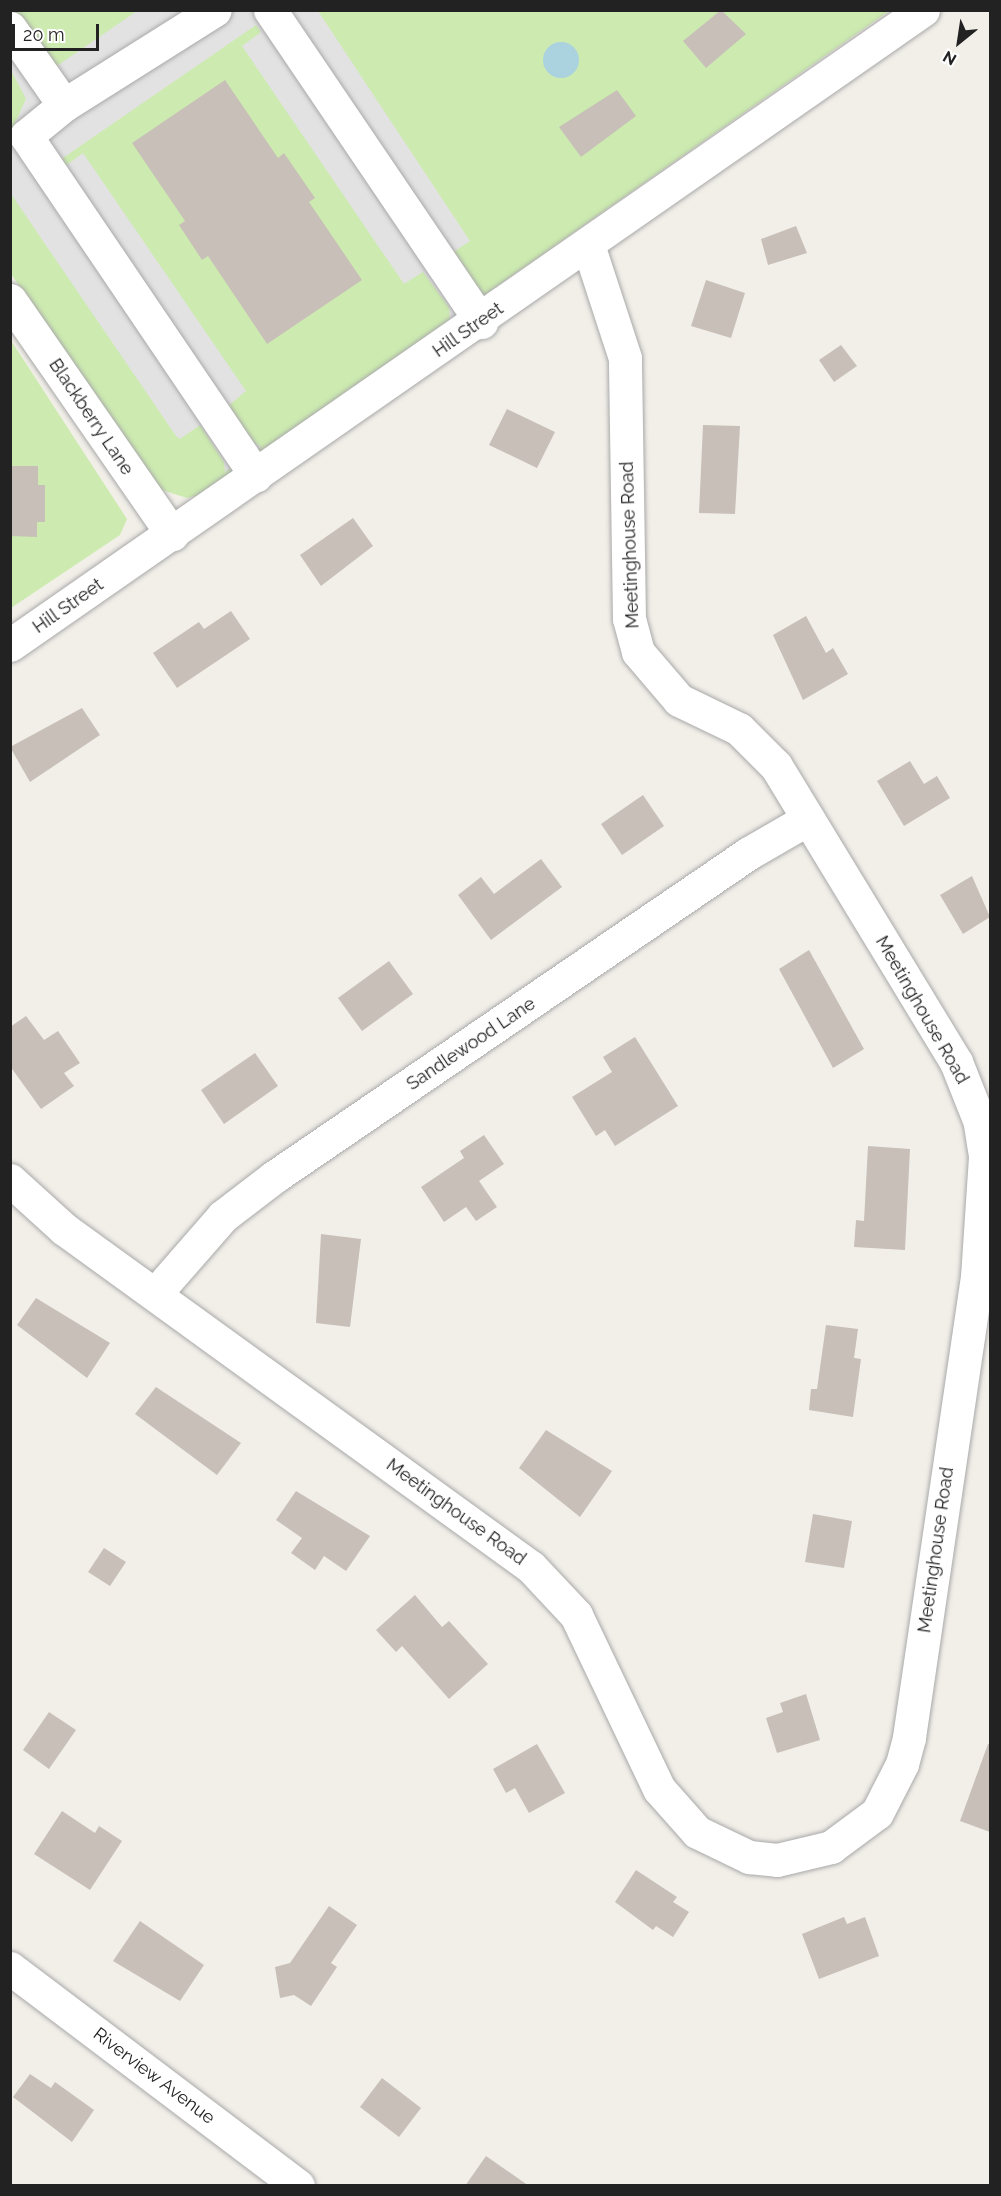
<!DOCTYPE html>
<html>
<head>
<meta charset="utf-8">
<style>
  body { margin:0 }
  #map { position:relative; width:1001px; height:2196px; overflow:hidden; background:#f2efe9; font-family:Raleway,sans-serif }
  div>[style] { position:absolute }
  .grass>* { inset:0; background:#cdebb0 }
  .parking>* { inset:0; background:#e2e2e2 }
  .water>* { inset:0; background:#aad3df }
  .round { border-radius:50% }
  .building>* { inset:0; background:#c7bfb8 }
  .roads { filter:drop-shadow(0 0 2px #a9a9a9) drop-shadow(0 0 2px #a9a9a9) }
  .minor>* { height:33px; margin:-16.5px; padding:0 16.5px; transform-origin:16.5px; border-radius:16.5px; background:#fff }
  span { translate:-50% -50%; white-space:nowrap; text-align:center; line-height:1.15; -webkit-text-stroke:5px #fff; paint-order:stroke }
  .street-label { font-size:18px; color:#222 }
  .frame { position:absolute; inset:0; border:12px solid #222; pointer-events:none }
  .north { position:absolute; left:929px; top:12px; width:60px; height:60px; -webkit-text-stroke:4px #fff; paint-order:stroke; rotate:210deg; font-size:16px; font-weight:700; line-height:24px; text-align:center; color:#222 }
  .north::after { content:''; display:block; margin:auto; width:21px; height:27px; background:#222; clip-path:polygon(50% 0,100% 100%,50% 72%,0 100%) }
  .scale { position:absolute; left:12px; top:24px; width:87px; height:27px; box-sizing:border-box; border:3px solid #222; border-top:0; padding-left:8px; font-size:18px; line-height:21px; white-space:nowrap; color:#222; -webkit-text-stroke:4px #fff; paint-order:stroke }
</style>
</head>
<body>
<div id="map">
  <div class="grass">
    <div style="clip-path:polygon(10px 11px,889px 11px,200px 495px,187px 498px,162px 490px,11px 274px)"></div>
    <div style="clip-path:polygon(10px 339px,127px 519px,120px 535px,11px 608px)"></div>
  </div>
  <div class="parking">
    <div style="clip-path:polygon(137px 11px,318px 11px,470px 241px,452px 253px,479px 292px,489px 297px,450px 323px,449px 307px,423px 272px,404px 284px,242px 46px,261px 32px,256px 25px,60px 160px,64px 167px,83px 153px,246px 391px,228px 406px,249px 439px,261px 447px,225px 472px,224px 462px,200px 425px,180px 439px,176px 436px,11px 194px,11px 132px,26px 99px,11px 70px,10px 13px,51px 70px)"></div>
  </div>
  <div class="water">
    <div class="round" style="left:543px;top:42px;width:36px;height:36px"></div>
  </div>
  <div class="building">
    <div style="clip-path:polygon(721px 10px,746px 34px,706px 68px,683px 41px)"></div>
    <div style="clip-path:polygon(225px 80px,278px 158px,284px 153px,315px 198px,309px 202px,362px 280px,267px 344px,208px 256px,202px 260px,179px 225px,185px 221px,132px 143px)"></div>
    <div style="clip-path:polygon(617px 90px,636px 116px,581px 157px,559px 127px)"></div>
    <div style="clip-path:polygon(796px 226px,807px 253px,768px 265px,761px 239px)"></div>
    <div style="clip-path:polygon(706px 280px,745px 293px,731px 338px,691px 326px)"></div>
    <div style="clip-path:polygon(841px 345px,857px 366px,834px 382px,819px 360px)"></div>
    <div style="clip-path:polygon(507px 409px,555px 432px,537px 468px,489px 445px)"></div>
    <div style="clip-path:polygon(703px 425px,740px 426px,735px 514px,699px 513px)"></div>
    <div style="clip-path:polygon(10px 466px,38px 466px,38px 485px,45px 485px,45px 522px,37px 522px,37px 537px,10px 536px)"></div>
    <div style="clip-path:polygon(353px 518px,373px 546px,321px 586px,300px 555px)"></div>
    <div style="clip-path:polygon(231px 611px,250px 639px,177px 688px,153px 653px,199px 622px,204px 629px)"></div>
    <div style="clip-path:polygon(806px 616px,826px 653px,833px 648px,848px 674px,803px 700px,773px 635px)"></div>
    <div style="clip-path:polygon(82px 708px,100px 735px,30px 782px,10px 747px)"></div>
    <div style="clip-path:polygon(910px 761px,924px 784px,937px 776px,950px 798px,904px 826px,877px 781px)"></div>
    <div style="clip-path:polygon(643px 795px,664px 826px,622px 855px,601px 824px)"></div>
    <div style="clip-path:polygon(541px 859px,562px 887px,491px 940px,458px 895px,481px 877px,494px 894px)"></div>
    <div style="clip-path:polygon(972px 876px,990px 917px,963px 934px,940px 895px)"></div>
    <div style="clip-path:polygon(809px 950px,864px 1049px,833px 1068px,779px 969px)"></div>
    <div style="clip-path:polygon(389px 961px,413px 994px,362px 1031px,338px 998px)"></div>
    <div style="clip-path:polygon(26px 1016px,44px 1040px,58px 1031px,80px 1063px,64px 1073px,74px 1086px,41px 1109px,10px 1066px,10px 1027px)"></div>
    <div style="clip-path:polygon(635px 1037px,678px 1106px,615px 1146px,605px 1130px,596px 1136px,572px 1097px,612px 1072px,603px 1057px)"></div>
    <div style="clip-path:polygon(255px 1053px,278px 1086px,224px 1124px,201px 1090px)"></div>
    <div style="clip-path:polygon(484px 1135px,504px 1164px,479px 1181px,497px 1207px,476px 1221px,466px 1207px,444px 1222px,421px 1187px,464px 1158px,460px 1151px)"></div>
    <div style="clip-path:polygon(868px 1146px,910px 1149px,905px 1250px,854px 1247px,856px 1220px,864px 1221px)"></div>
    <div style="clip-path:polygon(321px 1234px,361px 1239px,350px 1327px,316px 1323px)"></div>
    <div style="clip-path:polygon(36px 1298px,110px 1343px,87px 1378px,17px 1325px)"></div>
    <div style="clip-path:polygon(826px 1325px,858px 1329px,854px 1358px,861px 1359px,853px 1417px,809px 1410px,811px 1389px,817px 1389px)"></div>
    <div style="clip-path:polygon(156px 1387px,241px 1443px,217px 1475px,135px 1414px)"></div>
    <div style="clip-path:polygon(546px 1430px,612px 1471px,580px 1517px,519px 1468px)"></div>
    <div style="clip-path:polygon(296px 1491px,370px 1536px,346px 1571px,324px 1556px,315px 1570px,291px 1553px,302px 1538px,276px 1520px)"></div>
    <div style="clip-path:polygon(813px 1514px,852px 1521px,844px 1568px,805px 1562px)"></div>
    <div style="clip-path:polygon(104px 1548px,126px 1562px,110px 1586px,88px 1572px)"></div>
    <div style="clip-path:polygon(415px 1595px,442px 1627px,449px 1621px,488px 1664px,449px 1699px,402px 1646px,396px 1652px,376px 1630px)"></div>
    <div style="clip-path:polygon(806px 1694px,820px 1740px,777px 1753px,766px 1718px,783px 1712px,780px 1703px)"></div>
    <div style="clip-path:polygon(49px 1712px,76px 1730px,49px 1769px,23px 1750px)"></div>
    <div style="clip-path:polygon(537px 1744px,565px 1793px,529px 1813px,515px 1788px,506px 1793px,493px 1769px)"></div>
    <div style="clip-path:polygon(988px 1744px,990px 1744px,990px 1832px,960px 1821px)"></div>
    <div style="clip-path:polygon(62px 1811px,95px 1833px,99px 1826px,122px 1841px,90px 1890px,34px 1854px)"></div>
    <div style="clip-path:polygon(636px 1870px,677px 1897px,673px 1902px,689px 1912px,673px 1937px,656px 1926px,653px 1930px,615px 1902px)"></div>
    <div style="clip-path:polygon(329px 1906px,357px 1925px,331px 1963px,337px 1967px,311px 2006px,294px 1995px,280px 1998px,275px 1967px,290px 1963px)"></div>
    <div style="clip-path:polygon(844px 1917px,847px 1924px,865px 1917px,879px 1956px,819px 1979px,802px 1934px)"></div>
    <div style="clip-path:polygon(140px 1921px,204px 1965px,180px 2001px,113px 1961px)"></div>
    <div style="clip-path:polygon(30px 2074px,51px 2088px,55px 2082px,94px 2110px,72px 2142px,13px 2097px)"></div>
    <div style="clip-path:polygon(382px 2078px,421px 2108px,399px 2137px,360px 2107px)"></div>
    <div style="clip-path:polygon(486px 2156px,529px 2186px,465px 2186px)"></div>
  </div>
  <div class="roads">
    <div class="minor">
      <div style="left:270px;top:10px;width:377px;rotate:55.9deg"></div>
      <div style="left:10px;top:28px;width:94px;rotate:55deg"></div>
      <div style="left:64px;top:105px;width:178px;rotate:-32.2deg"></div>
      <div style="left:64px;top:105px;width:49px;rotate:140.8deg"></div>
      <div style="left:26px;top:136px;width:410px;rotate:55.9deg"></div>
      <div style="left:10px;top:300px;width:285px;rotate:55.3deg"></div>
      <div style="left:10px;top:645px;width:1112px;rotate:-34.82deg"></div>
      <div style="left:10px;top:1180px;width:73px;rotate:42.2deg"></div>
      <div style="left:64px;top:1229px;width:576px;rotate:35.9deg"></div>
      <div style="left:531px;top:1567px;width:66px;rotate:46.8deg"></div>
      <div style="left:576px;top:1615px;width:193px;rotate:64.5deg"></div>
      <div style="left:659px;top:1789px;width:57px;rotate:48.5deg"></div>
      <div style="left:697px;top:1832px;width:58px;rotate:25.7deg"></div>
      <div style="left:749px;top:1857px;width:28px;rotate:6deg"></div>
      <div style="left:777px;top:1860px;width:56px;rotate:-13.5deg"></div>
      <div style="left:831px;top:1847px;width:57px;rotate:-36.5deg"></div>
      <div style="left:877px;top:1813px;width:55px;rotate:-63deg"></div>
      <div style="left:902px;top:1764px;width:28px;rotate:-75deg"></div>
      <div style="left:909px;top:1737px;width:465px;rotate:-81.6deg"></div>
      <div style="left:977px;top:1277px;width:121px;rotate:-86.2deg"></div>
      <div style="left:985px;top:1156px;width:36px;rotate:-99deg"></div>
      <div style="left:979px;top:1120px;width:62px;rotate:-111.6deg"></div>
      <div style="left:956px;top:1062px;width:346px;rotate:-121.3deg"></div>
      <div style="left:776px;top:766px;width:52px;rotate:-135deg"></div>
      <div style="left:739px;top:729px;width:67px;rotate:-154.2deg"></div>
      <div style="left:679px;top:700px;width:63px;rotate:-130.5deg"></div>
      <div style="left:638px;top:652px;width:34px;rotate:-105deg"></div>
      <div style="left:629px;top:619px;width:261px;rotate:-90.9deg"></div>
      <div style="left:625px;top:358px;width:116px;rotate:-108.1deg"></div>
      <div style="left:155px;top:1294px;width:103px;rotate:-48.9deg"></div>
      <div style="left:223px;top:1216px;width:64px;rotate:-37.4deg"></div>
      <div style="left:274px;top:1177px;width:575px;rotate:-34.3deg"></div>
      <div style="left:749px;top:853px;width:68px;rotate:-30deg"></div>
      <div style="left:10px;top:1968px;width:361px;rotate:37.1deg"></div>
    </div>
  </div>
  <div class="street-label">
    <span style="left:468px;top:330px;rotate:-35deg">Hill Street</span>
    <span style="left:91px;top:417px;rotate:56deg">Blackberry Lane</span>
    <span style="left:630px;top:545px;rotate:-92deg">Meetinghouse Road</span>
    <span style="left:68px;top:606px;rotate:-35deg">Hill Street</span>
    <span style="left:922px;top:1010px;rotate:60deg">Meetinghouse Road</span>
    <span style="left:471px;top:1044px;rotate:-34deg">Sandlewood Lane</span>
    <span style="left:456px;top:1512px;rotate:36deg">Meetinghouse Road</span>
    <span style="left:936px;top:1550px;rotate:-82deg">Meetinghouse Road</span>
    <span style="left:154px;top:2076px;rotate:37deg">Riverview Avenue</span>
  </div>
  <div class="frame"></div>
  <div class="north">N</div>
  <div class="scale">20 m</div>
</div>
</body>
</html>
